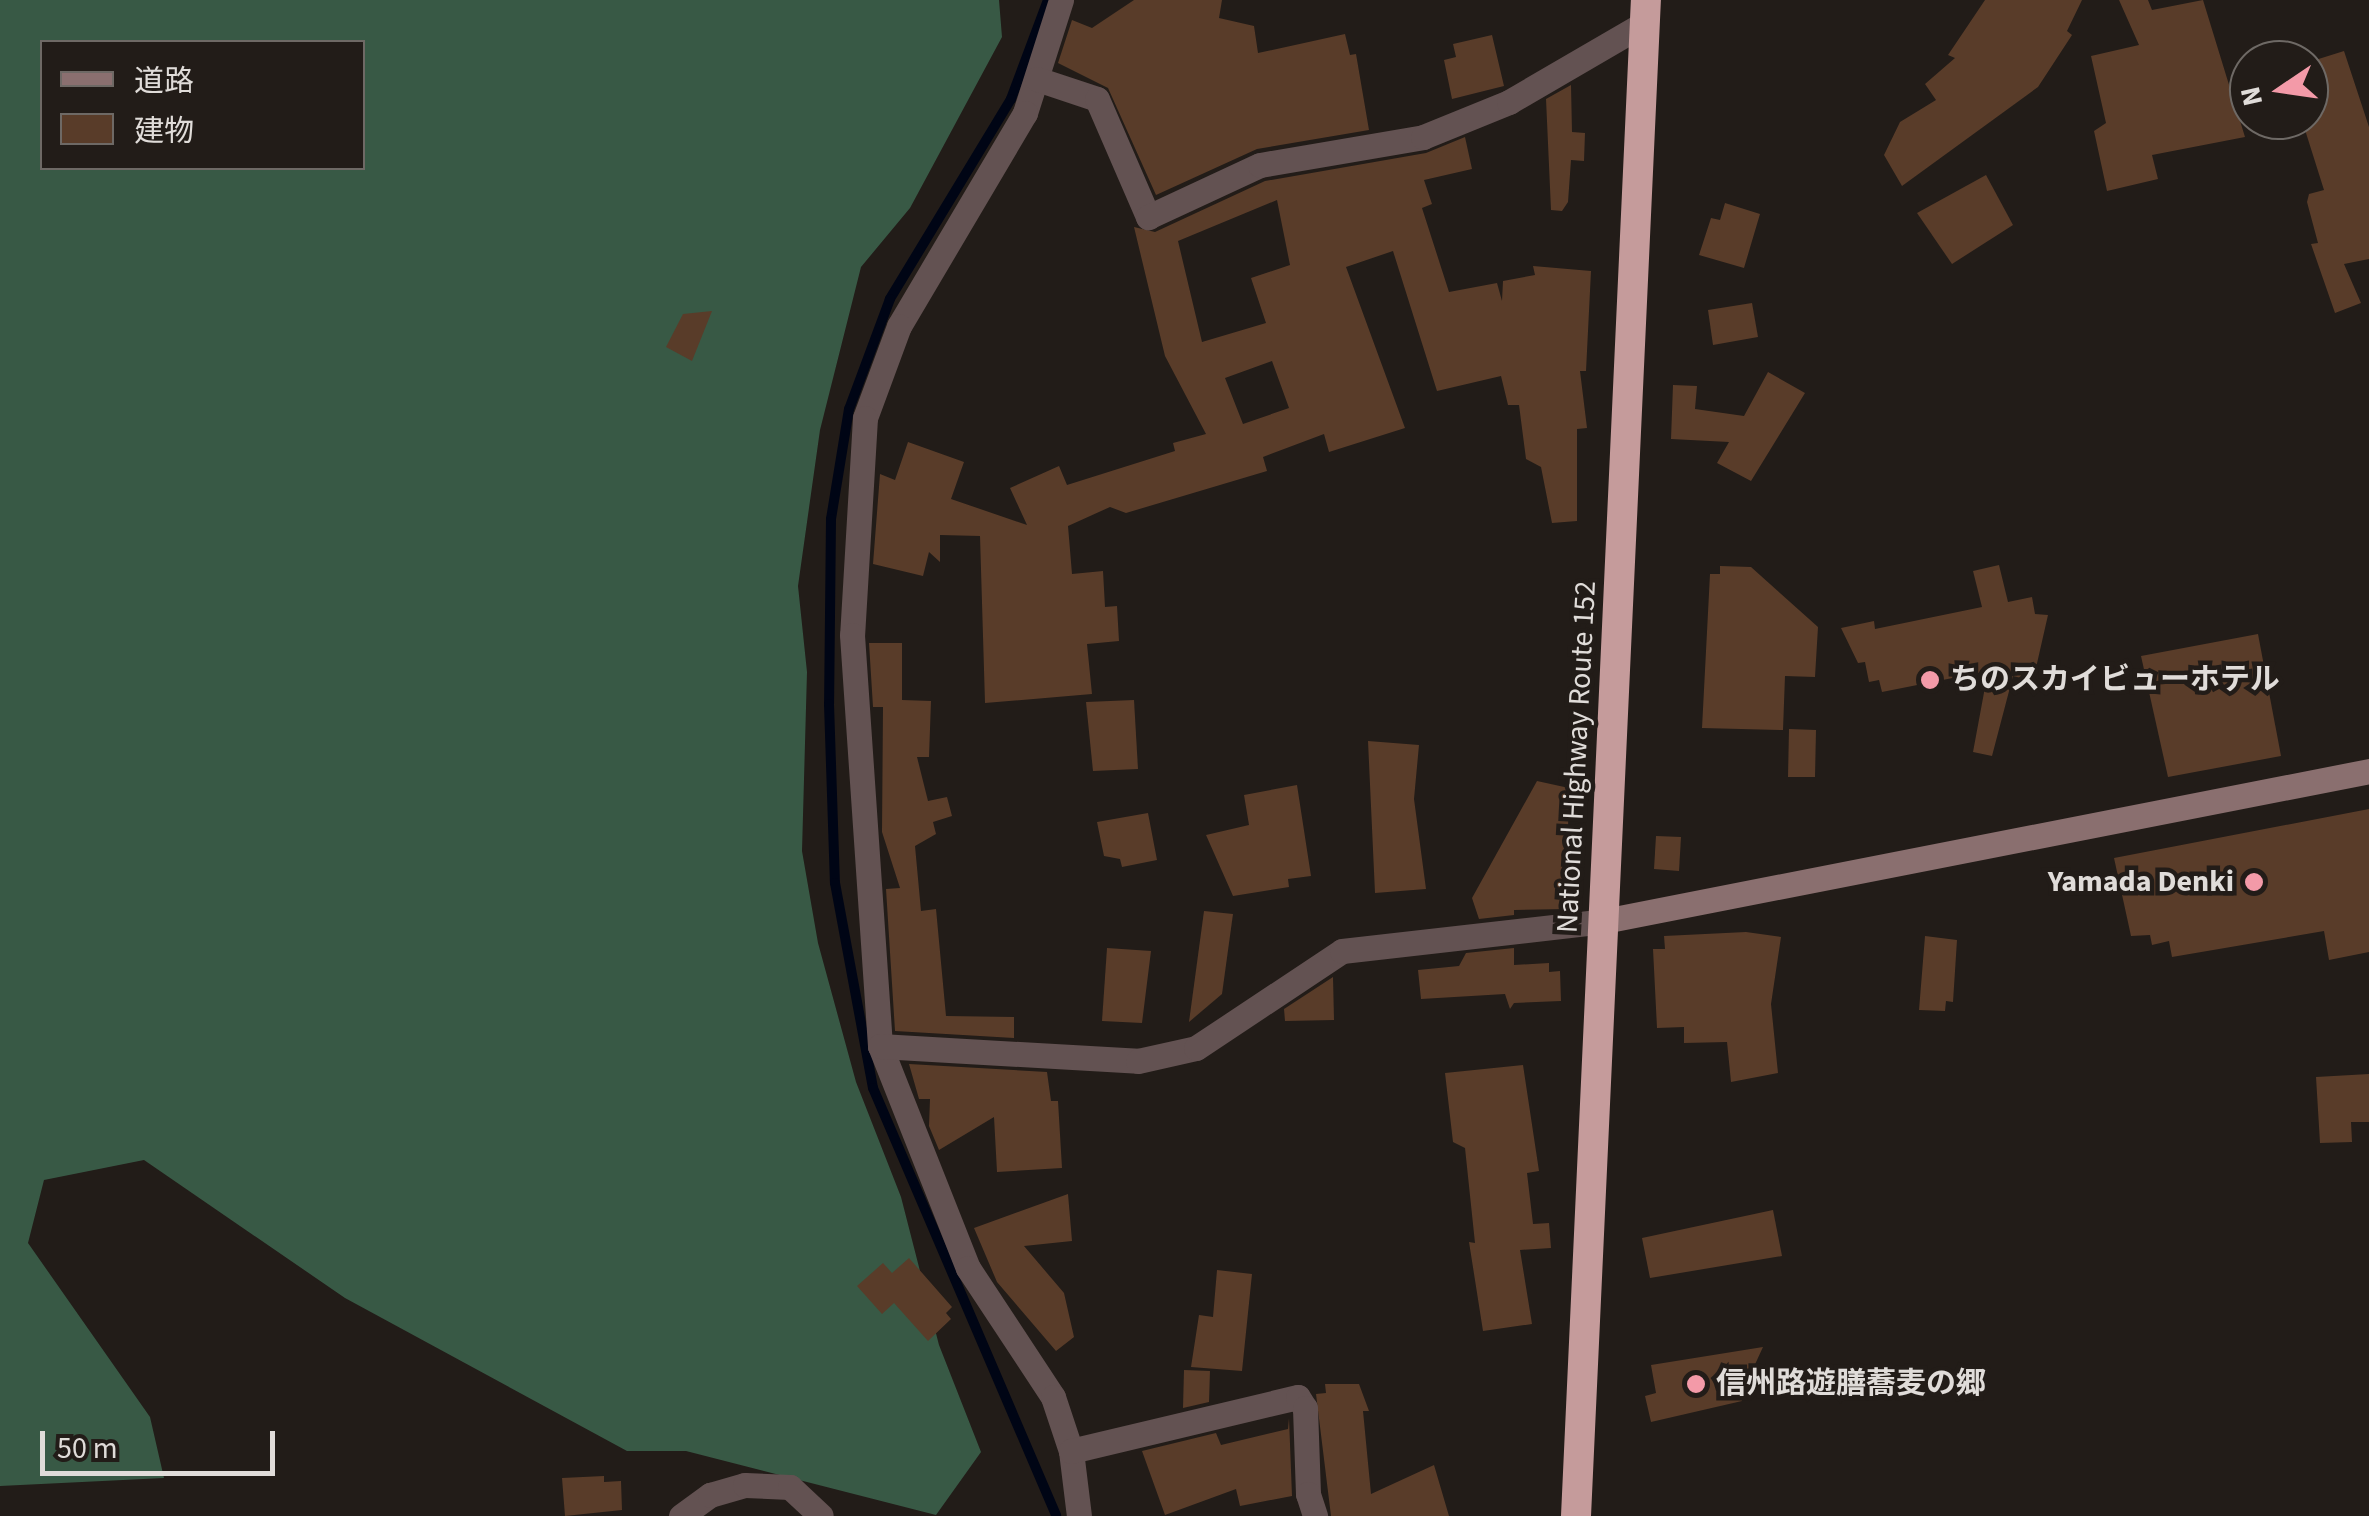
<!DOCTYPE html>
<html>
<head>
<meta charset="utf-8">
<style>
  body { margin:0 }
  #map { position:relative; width:2369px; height:1516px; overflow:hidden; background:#221c18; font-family:"Source Sans 3","Noto Sans JP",sans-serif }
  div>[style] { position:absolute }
  .forest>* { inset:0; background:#385945 }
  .stream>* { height:10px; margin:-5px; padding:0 5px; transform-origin:5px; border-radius:5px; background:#000515 }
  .building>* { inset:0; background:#593c29 }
  .street>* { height:25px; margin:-12.5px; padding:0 12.5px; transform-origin:12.5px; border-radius:12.5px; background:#635252 }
  .secondary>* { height:25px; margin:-12.5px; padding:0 12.5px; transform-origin:12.5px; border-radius:12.5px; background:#8a6f6f }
  .highway>* { height:30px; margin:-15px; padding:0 15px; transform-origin:15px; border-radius:15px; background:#c59b9b }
  .dots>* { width:28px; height:28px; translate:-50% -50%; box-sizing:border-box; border:5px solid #221c18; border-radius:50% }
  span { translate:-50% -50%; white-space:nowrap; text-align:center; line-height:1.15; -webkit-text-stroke:9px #221c18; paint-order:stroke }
  .poi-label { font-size:30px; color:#e0dcd9; font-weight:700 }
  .left { translate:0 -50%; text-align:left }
  .right { translate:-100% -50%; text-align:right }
  .street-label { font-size:30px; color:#e0dcd9 }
  .legend { position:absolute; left:40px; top:40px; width:325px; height:130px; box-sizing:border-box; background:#221c18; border:2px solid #6e6965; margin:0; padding:12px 18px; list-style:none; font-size:30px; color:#e0dcd9 }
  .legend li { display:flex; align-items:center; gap:20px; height:50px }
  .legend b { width:50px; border:2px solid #6e6965 }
  .north { position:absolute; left:2229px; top:40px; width:100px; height:100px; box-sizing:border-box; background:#221c18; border:2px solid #6e6965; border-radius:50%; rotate:257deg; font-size:28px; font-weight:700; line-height:40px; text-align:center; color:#e0dcd9 }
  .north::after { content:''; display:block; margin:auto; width:35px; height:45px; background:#f39aa8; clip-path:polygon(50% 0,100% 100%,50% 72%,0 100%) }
  .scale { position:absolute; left:40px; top:1431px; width:235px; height:45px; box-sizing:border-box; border:5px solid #e0dcd9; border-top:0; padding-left:12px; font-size:30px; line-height:35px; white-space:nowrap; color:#e0dcd9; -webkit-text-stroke:8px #221c18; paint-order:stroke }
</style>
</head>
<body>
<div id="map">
  <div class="forest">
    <div style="clip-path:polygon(evenodd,0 0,999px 0,1002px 37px,910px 208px,861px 267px,820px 430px,798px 586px,807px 672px,802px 851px,818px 943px,856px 1082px,901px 1197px,939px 1345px,981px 1452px,936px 1515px,686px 1451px,627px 1451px,345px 1298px,144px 1160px,44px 1180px,28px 1243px,150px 1417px,164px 1478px,0 1486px,0 0,42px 42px,362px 42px,362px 168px,42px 168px,42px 42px)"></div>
  </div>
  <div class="stream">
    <div style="left:1048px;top:0;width:106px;rotate:110.5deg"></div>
    <div style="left:1011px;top:99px;width:234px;rotate:121.2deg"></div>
    <div style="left:890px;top:299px;width:117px;rotate:110.4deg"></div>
    <div style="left:849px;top:409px;width:111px;rotate:99.3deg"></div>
    <div style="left:831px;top:519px;width:185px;rotate:90.6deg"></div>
    <div style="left:829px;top:704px;width:179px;rotate:88.1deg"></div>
    <div style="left:835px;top:883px;width:208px;rotate:79.5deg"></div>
    <div style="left:873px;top:1088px;width:465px;rotate:66.8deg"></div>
  </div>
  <div class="building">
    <div style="clip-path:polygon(1134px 0,1222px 0,1219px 18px,1254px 26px,1258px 53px,1345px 34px,1350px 55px,1356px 54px,1369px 130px,1257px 149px,1156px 195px,1108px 88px,1058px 63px,1072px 20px,1092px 28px)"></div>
    <div style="clip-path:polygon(1985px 0,2082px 0,2067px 31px,2072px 35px,2038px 87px,1902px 186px,1884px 155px,1900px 122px,1936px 100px,1925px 84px,1955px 58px,1948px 55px)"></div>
    <div style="clip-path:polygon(2119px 0,2148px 0,2152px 10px,2203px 0,2245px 137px,2152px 155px,2158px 179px,2107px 191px,2094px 131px,2106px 123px,2091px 56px,2139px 45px)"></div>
    <div style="clip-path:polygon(1492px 35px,1504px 86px,1452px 99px,1444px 60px,1456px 57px,1453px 44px)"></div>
    <div style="clip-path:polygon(2344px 51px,2369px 127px,2369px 259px,2344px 264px,2361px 303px,2335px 313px,2311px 244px,2318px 243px,2307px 202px,2309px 194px,2324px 190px,2306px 133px,2309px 62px)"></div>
    <div style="clip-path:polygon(1571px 85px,1572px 132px,1585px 133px,1584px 161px,1571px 160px,1568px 202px,1562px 211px,1551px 210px,1546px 99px)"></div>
    <div style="clip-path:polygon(evenodd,1465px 137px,1472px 169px,1424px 180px,1432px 204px,1422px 208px,1449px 292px,1497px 283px,1502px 301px,1503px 281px,1535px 275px,1533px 266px,1591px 271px,1586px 371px,1580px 371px,1587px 428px,1577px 429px,1577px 521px,1552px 523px,1541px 467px,1526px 459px,1519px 405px,1508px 405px,1501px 376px,1437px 391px,1393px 251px,1346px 267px,1405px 428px,1329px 452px,1324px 434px,1263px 457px,1267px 471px,1126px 513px,1110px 507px,1068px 526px,1072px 574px,1103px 571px,1105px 607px,1117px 606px,1119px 641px,1087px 644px,1092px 694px,985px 703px,980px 536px,940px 535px,940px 562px,929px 552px,923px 576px,873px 564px,880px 474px,895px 480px,908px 442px,964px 462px,951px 499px,1027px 525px,1010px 488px,1059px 466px,1067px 485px,1175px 451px,1173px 443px,1206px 434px,1165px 356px,1134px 227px,1155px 232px,1265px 181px,1426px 153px,1465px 137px,1277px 200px,1290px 265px,1251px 278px,1266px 323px,1202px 342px,1178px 241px,1277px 200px,1465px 137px,1272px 361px,1289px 408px,1243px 424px,1225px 378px,1272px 361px)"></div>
    <div style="clip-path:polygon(1986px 175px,2013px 225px,1952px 264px,1917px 213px)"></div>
    <div style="clip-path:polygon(1725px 203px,1760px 214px,1744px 268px,1699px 255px,1711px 218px,1720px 220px)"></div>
    <div style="clip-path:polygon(1752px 303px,1758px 337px,1713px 345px,1708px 310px)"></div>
    <div style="clip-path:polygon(712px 311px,692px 361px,666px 347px,683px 314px)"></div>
    <div style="clip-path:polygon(1768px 372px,1805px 393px,1751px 481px,1717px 463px,1729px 442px,1671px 439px,1673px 385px,1697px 386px,1695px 409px,1744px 416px)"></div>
    <div style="clip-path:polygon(1999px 565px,2008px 602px,2032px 597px,2035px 614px,2048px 615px,2033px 681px,2013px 676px,1992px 756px,1973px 752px,1988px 671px,1882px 692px,1879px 680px,1869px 682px,1865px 662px,1858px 663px,1841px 628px,1874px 621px,1875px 629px,1982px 607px,1973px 571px)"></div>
    <div style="clip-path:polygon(1720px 566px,1751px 567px,1818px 627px,1815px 677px,1785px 676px,1783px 730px,1702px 728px,1710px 574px,1720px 574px)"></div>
    <div style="clip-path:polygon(2258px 634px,2281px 756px,2168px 777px,2141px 656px)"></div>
    <div style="clip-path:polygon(869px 643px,902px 643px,902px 700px,931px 701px,929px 757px,917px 757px,928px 801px,947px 797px,952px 816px,933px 822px,936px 834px,915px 846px,921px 911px,936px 909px,946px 1016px,1014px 1017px,1014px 1038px,895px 1031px,886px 889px,900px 888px,882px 832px,883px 707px,873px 707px)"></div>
    <div style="clip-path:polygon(1134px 700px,1138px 769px,1093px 771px,1086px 702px)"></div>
    <div style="clip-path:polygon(1789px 729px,1816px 730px,1815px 777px,1788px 777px)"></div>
    <div style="clip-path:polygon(1368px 741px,1419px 745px,1414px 799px,1426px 889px,1375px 893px)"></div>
    <div style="clip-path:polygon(1537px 781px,1569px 788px,1566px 909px,1514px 910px,1514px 915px,1479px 919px,1472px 898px)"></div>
    <div style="clip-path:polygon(1297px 785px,1311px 876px,1288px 879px,1289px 887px,1233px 896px,1206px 835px,1249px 825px,1244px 795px)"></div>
    <div style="clip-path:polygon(2369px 809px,2369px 952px,2329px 960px,2324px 931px,2172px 957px,2169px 941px,2152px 945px,2150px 935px,2131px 936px,2114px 858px)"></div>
    <div style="clip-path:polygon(1148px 813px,1157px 860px,1122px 867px,1120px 859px,1104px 856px,1097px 822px)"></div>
    <div style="clip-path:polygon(1656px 836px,1681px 837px,1679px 871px,1654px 869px)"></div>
    <div style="clip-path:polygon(1204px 911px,1233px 914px,1222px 994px,1189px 1022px)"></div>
    <div style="clip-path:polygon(1746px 932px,1781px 937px,1771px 1004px,1778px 1073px,1731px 1082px,1727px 1042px,1684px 1043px,1684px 1027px,1657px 1028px,1653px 949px,1665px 949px,1664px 936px)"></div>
    <div style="clip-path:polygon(1925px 936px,1957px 940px,1953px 1002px,1946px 1001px,1945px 1011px,1919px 1010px)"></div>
    <div style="clip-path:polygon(1107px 948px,1151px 951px,1142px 1023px,1102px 1021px)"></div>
    <div style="clip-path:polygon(1514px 948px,1514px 965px,1549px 963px,1549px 972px,1560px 971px,1561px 1001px,1514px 1003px,1510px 1009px,1505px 994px,1421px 999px,1418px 970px,1459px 966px,1466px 953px)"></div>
    <div style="clip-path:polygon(1333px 977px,1334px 1020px,1285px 1021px,1284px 1009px)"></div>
    <div style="clip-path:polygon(909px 1064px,1047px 1072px,1051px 1101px,1058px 1101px,1062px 1168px,997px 1172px,994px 1117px,939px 1150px,929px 1126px,930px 1099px,919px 1099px)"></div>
    <div style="clip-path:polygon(1523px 1065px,1539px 1171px,1527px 1173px,1533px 1224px,1549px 1223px,1551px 1248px,1520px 1250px,1532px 1324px,1483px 1331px,1469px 1242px,1475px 1243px,1465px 1148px,1453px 1142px,1445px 1073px)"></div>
    <div style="clip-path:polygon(2369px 1074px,2369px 1122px,2351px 1122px,2352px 1142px,2320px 1143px,2316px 1077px)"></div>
    <div style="clip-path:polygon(1068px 1194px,1072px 1241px,1024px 1246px,1064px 1293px,1074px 1337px,1056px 1351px,997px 1282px,974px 1228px)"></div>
    <div style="clip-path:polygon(1773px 1210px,1782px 1256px,1650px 1278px,1642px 1238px)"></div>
    <div style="clip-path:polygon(909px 1258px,952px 1307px,946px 1313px,951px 1319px,928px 1341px,894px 1303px,882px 1314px,857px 1286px,883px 1263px,892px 1273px)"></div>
    <div style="clip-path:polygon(1217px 1270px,1252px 1274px,1242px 1371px,1191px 1367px,1199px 1315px,1213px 1317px)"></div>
    <div style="clip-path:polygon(1763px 1347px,1746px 1384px,1739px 1386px,1742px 1401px,1651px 1422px,1645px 1396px,1656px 1393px,1651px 1365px)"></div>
    <div style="clip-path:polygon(1184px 1370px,1210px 1371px,1209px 1402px,1183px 1408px)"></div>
    <div style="clip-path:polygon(1325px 1384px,1359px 1384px,1369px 1411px,1363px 1411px,1371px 1494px,1434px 1465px,1449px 1516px,1331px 1516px,1316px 1394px,1326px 1393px)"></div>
    <div style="clip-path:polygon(1289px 1418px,1292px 1496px,1240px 1506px,1236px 1489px,1165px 1515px,1142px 1451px,1216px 1433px,1221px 1445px,1288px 1429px)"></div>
    <div style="clip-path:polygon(604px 1476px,604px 1482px,621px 1481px,622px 1510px,565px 1516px,562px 1478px)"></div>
  </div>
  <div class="street">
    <div style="left:1061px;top:0;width:119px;rotate:107.7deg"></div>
    <div style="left:1025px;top:113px;width:247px;rotate:120.6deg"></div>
    <div style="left:899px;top:326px;width:98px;rotate:110.3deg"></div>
    <div style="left:865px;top:418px;width:217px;rotate:93.4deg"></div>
    <div style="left:852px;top:635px;width:412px;rotate:86.1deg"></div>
    <div style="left:880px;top:1046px;width:239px;rotate:68.4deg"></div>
    <div style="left:968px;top:1268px;width:154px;rotate:56.6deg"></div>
    <div style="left:1053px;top:1397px;width:57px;rotate:71.6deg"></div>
    <div style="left:1071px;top:1451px;width:65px;rotate:83deg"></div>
    <div style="left:1037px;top:79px;width:63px;rotate:18.4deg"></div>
    <div style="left:1097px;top:99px;width:129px;rotate:66.6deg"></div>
    <div style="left:1148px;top:217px;width:123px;rotate:-24.9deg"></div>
    <div style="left:1260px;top:165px;width:165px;rotate:-9.7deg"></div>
    <div style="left:1423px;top:137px;width:93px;rotate:-22.1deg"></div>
    <div style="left:1509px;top:102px;width:157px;rotate:-30.2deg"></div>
    <div style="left:880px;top:1046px;width:258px;rotate:3.3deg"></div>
    <div style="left:1138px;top:1061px;width:59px;rotate:-12.6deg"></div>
    <div style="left:1196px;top:1048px;width:175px;rotate:-33.6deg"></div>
    <div style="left:1342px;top:951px;width:264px;rotate:-6.5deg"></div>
    <div style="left:1071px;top:1451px;width:233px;rotate:-13.4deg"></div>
    <div style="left:1298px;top:1397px;width:13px;rotate:58deg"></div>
    <div style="left:1305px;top:1408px;width:86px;rotate:88deg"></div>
    <div style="left:1308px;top:1494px;width:23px;rotate:72deg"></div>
    <div style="left:681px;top:1516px;width:36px;rotate:-36deg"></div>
    <div style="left:710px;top:1495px;width:36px;rotate:-16deg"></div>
    <div style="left:745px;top:1485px;width:45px;rotate:2.5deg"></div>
    <div style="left:790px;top:1487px;width:42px;rotate:43.1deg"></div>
  </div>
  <div class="secondary">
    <div style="left:1604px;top:921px;width:780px;rotate:-11.09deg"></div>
  </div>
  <div class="highway">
    <div style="left:1576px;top:1516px;width:1518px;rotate:-87.36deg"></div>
  </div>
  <div class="dots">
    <div style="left:1930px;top:680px;background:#f39aa8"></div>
    <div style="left:2254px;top:882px;background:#f39aa8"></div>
    <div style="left:1696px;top:1384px;background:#f39aa8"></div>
  </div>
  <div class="poi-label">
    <span class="left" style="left:1950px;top:680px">ちのスカイビューホテル</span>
    <span class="right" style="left:2234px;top:882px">Yamada Denki</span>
    <span class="left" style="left:1716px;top:1384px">信州路遊膳蕎麦の郷</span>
  </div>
  <div class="street-label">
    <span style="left:1577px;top:757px;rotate:-87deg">National Highway Route 152</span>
  </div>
  <ul class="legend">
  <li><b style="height:12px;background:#8a6f6f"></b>道路</li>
  <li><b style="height:28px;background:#593c29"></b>建物</li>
  </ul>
  <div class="north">N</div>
  <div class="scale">50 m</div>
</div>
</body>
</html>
